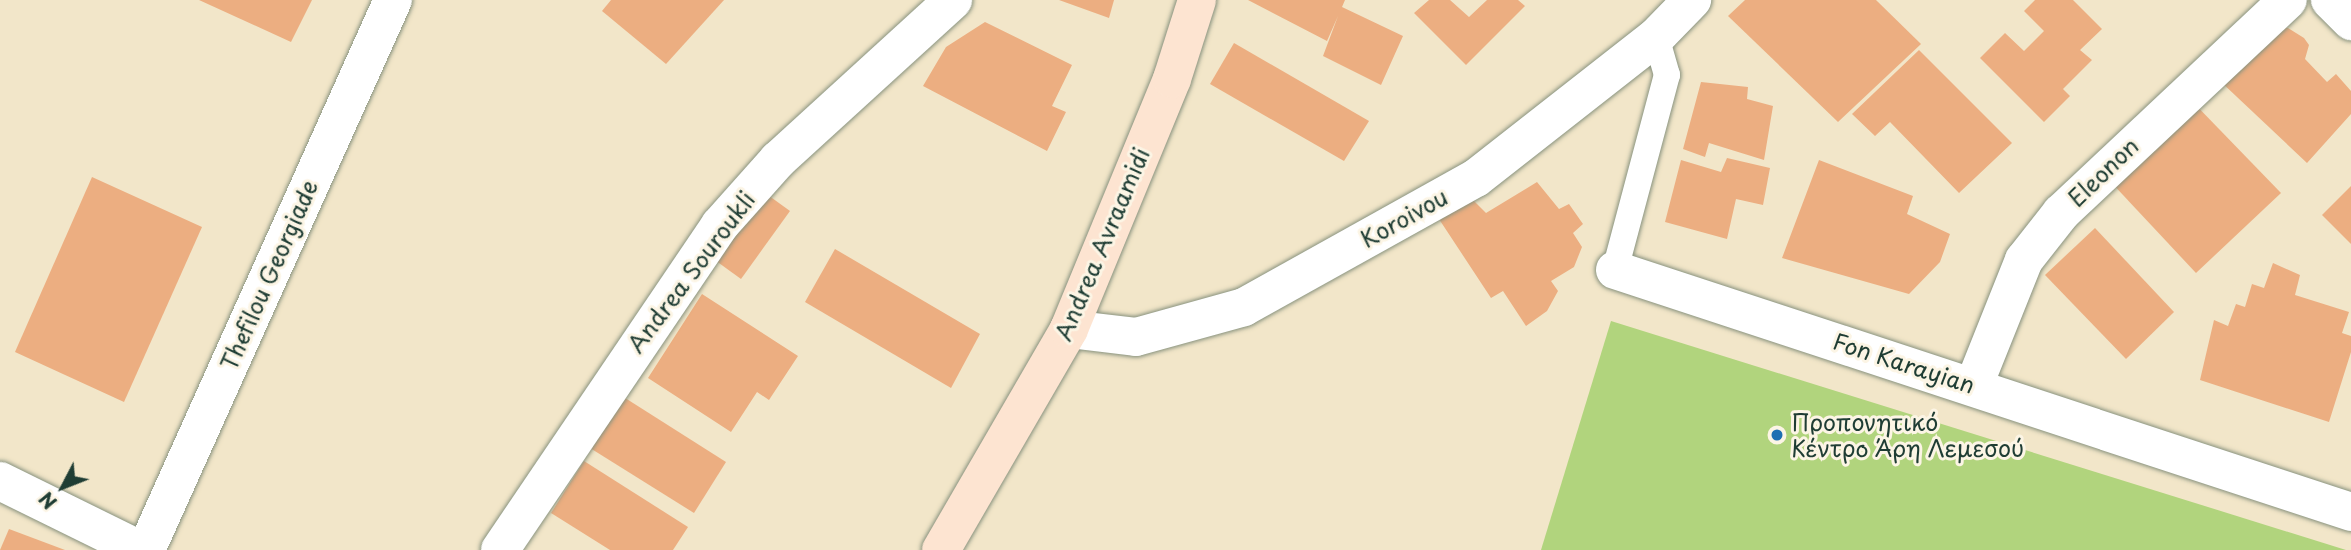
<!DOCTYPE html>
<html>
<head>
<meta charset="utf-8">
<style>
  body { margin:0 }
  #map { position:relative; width:2351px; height:550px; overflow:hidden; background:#f2e6c9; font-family:"Playpen Sans",sans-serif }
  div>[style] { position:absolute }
  .green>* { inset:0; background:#b1d47d }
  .building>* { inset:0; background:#ecae81 }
  .roads { filter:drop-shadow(0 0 2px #88927e) drop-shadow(0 0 2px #88927e) }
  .lane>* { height:26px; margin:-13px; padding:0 13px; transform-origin:13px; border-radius:13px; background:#fff }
  .street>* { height:38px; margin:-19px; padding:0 19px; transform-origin:19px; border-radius:19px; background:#fff }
  .secondary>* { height:38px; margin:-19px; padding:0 19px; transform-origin:19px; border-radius:19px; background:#fde4d1 }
  .dots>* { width:19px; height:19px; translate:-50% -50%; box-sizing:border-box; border:4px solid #fcf5e5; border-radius:50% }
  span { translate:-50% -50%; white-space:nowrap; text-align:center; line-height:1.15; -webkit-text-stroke:6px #fcf5e5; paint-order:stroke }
  .street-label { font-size:23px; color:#1f3d34 }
  .poi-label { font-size:23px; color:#1f3d34 }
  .left { translate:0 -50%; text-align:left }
  .north { position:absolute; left:28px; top:452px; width:70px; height:70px; -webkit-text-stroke:5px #fcf5e5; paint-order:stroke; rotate:228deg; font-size:19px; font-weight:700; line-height:28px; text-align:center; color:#1f3d34 }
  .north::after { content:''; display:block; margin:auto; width:24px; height:32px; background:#1f3d34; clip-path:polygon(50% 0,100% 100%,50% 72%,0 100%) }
</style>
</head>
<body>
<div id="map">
  <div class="green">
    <div style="clip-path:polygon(1611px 321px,2346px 550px,1541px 550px)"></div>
  </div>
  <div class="building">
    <div style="clip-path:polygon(199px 0,312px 0,291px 42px)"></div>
    <div style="clip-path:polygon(611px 0,724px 0,666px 64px,602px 11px)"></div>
    <div style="clip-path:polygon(1059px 0,1114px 0,1109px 18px)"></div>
    <div style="clip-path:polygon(1248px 0,1345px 0,1342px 7px,1403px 36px,1381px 85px,1323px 56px,1338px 16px,1327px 41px)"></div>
    <div style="clip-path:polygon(1429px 0,1450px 0,1469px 17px,1487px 0,1518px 0,1525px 6px,1466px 65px,1414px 13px)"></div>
    <div style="clip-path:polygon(1745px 0,1876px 0,1921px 44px,1838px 122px,1728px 16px)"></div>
    <div style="clip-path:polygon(2035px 0,2073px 0,2102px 29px,2080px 50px,2092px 60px,2063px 89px,2070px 96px,2044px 122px,1980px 58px,2005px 33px,2024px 51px,2044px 31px,2024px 11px)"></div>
    <div style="clip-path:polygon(985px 22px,1072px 65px,1052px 106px,1066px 112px,1047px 151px,923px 86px,946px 47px)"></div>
    <div style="clip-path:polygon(2281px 28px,2288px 28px,2304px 38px,2309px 45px,2305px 59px,2327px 82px,2336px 74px,2351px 91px,2351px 114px,2307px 163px,2220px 81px)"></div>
    <div style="clip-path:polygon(1234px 43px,1369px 121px,1344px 161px,1210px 84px)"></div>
    <div style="clip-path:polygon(1919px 50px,2012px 143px,1959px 193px,1890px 122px,1875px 136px,1852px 114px)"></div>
    <div style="clip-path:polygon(1701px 82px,1748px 87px,1747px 99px,1773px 106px,1764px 160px,1709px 143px,1705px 157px,1683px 149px)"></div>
    <div style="clip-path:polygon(2188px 97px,2281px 193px,2196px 273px,2108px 179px)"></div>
    <div style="clip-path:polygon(1727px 158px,1770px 168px,1763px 205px,1736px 199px,1727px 239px,1665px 222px,1681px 160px,1721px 172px)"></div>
    <div style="clip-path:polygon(1819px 160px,1913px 196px,1907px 214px,1950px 234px,1940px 262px,1909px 294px,1782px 258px)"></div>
    <div style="clip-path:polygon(92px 177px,202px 227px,124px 402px,15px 352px)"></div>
    <div style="clip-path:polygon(1537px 182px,1559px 209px,1569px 204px,1583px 224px,1573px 233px,1582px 247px,1574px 267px,1551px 281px,1558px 291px,1547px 311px,1526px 326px,1503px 291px,1491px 298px,1437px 216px,1467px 194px,1486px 213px)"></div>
    <div style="clip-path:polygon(2351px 186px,2351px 244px,2322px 215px)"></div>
    <div style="clip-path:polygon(761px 190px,790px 211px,741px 279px,712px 258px)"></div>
    <div style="clip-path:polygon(2095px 228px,2174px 312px,2126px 359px,2045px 275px)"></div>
    <div style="clip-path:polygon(835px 249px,980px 334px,951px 388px,805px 302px)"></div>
    <div style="clip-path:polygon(2273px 263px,2300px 275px,2295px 295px,2349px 312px,2342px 333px,2351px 336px,2351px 352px,2329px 422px,2200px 380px,2214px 320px,2228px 326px,2236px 304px,2245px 307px,2252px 284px,2264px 288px)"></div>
    <div style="clip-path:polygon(702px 294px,798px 356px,769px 400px,757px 392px,731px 432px,648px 378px)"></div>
    <div style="clip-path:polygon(622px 396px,726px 462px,694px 513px,590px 448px)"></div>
    <div style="clip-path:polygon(584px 461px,688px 527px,673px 550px,610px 550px,551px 513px)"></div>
    <div style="clip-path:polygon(9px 529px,65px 550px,0 550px)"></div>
  </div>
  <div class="roads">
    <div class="lane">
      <div style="left:1615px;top:270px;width:202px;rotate:-75.1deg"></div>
      <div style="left:1667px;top:75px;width:40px;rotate:-106deg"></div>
    </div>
    <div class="street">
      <div style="left:2330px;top:0;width:30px;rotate:45deg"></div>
      <div style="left:1615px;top:270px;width:775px;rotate:18.2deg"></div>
      <div style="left:1069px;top:329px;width:67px;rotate:6.8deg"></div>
      <div style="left:1136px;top:337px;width:112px;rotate:-15.5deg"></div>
      <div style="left:1244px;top:307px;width:265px;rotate:-29.1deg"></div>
      <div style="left:1476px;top:178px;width:229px;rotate:-38.1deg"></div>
      <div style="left:1656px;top:37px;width:52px;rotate:-45.8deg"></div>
      <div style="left:1974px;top:385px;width:135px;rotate:-68.2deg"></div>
      <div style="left:2024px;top:260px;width:60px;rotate:-51.8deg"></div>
      <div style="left:2061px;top:213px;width:311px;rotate:-43.2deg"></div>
      <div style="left:0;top:481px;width:156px;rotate:26.2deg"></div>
      <div style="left:146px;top:550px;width:603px;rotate:-65.82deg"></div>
      <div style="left:500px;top:550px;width:392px;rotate:-55.9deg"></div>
      <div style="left:720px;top:225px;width:87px;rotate:-48.3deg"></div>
      <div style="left:778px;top:160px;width:237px;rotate:-42.4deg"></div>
    </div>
    <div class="secondary">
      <div style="left:941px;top:550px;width:255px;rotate:-59.9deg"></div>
      <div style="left:1069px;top:329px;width:270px;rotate:-67.6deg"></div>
      <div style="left:1172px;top:79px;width:83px;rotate:-72.4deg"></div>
    </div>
  </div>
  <div class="dots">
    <div style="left:1777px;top:435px;background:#1f6fb2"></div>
  </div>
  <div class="street-label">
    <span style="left:2103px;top:172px;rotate:-44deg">Eleonon</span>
    <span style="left:1404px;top:218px;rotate:-29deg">Koroivou</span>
    <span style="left:1102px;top:244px;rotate:-67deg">Andrea Avraamidi</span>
    <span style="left:691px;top:272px;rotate:-53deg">Andrea Souroukli</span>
    <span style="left:269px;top:275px;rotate:-66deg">Thefilou Georgiade</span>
    <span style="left:1904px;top:363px;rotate:18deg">Fon Karayian</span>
  </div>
  <div class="poi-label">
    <span class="left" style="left:1791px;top:435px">Προπονητικό<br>Κέντρο Άρη Λεμεσού</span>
  </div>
  <div class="north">N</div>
</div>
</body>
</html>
